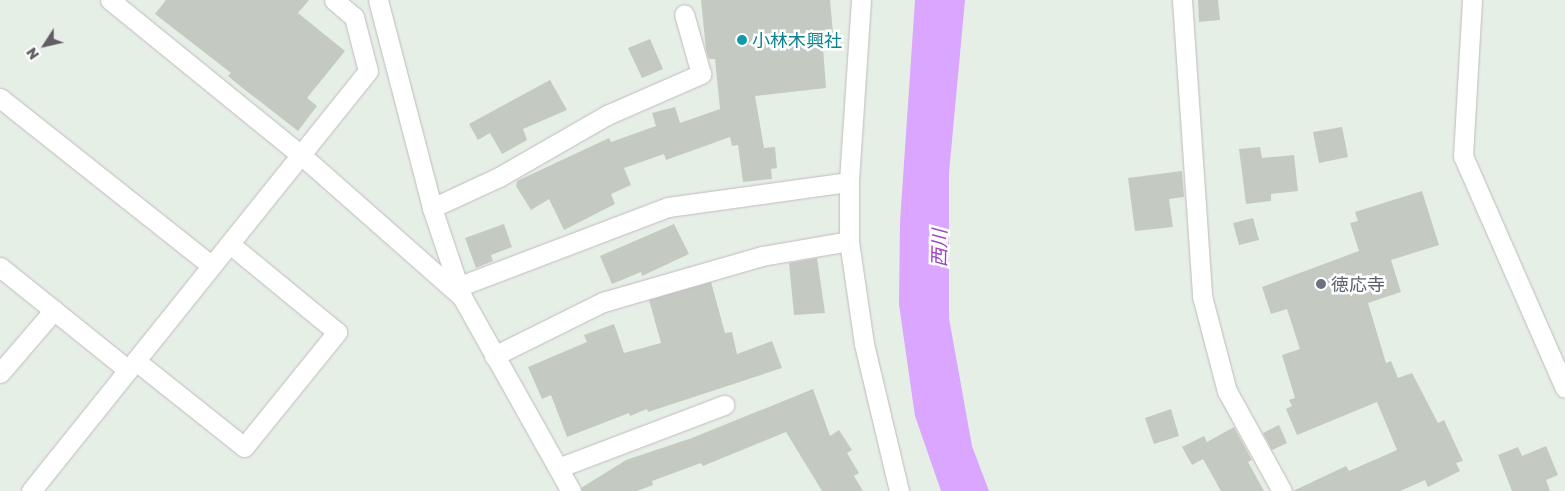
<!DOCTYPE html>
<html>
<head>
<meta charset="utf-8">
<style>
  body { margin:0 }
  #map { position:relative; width:1565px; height:491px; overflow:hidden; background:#e6efe5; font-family:"Golos Text","Noto Sans JP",sans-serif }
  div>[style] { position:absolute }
  .water>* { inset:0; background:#dba6ff }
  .building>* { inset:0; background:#c4cac1 }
  .roads { filter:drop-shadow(0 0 1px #c0bac1) drop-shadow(0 0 1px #c0bac1) }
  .street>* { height:19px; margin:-9.5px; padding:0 9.5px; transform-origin:9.5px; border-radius:9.5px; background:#fff }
  .dots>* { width:14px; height:14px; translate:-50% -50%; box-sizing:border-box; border:2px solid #fff; border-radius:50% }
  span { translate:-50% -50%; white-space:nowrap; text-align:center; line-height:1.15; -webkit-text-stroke:5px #fff; paint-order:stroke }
  .culture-label { font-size:18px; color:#0d838f }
  .left { translate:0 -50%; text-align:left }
  .worship-label { font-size:18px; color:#5b616d }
  .water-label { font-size:19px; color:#9b45c5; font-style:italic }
  .north { position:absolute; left:20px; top:20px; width:50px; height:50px; -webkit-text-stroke:4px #fff; paint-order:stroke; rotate:235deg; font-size:14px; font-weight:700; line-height:20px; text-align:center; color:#635d66 }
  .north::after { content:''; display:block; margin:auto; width:18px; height:22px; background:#635d66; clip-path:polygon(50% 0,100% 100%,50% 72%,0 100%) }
</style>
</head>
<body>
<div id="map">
  <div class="water">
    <div style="clip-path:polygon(915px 0,965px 0,949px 173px,949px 318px,972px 446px,989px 491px,941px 491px,915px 416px,899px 305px,900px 222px)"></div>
  </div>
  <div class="building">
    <div style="clip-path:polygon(166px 0,309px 0,298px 13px,345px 51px,307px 98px,317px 106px,298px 131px,240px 86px,228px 76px,231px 73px,155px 14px)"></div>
    <div style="clip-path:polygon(701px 0,830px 0,833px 33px,822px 34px,826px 88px,755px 96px,764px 148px,775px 147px,777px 168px,771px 169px,772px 179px,743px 182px,738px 145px,732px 146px,730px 137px,666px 160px,664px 154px,624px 168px,631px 185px,611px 194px,615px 204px,564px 230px,549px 199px,531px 210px,516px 186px,517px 181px,609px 138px,611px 142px,656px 126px,652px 113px,675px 107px,680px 123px,720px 109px,715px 59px,709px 59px,706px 50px)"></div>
    <div style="clip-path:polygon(1198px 0,1218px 0,1220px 20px,1199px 22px)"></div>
    <div style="clip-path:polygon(650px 39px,663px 69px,642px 78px,628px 48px)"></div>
    <div style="clip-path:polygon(550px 80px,567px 110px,523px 129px,527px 140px,502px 154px,490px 133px,478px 140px,469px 124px)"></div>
    <div style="clip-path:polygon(1342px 127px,1348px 157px,1319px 163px,1313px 132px)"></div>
    <div style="clip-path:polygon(1260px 147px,1262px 158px,1294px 155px,1298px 191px,1271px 194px,1271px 201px,1246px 204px,1239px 149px)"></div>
    <div style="clip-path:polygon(1182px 171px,1184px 197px,1169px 199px,1173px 227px,1135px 231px,1128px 178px)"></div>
    <div style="clip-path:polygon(1422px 191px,1439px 245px,1391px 260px,1401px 292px,1368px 303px,1386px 363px,1391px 361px,1398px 378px,1412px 373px,1438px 423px,1444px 420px,1463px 461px,1456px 463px,1460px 471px,1428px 487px,1425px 480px,1400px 491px,1293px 491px,1346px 466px,1349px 471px,1397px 450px,1377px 402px,1297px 435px,1286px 409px,1292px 406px,1289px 400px,1295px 398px,1282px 355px,1300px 349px,1287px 309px,1271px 314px,1262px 287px,1359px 251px,1350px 223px,1358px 221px,1355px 212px)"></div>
    <div style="clip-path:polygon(1253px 218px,1259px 240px,1239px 245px,1233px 223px)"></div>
    <div style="clip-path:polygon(504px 224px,512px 247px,491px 255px,493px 261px,476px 268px,465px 238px)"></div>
    <div style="clip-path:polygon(674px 224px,689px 254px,642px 276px,641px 272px,612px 284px,600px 256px)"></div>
    <div style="clip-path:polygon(817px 258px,825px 313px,794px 315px,789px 263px)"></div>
    <div style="clip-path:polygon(711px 282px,725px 333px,732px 332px,737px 354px,772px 341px,782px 368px,648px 412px,647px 409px,630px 416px,629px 413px,567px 437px,551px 395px,542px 399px,528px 367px,587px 342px,584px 335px,614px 324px,624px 353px,661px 343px,649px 300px)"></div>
    <div style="clip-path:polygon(813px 389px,830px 436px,839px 430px,852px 450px,847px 453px,859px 473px,854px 476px,863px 491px,822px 491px,786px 432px,703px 466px,701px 463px,652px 481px,653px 485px,637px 491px,582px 491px,581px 488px,626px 460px,692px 438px)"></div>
    <div style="clip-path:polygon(1171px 409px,1179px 436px,1154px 444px,1145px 418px)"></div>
    <div style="clip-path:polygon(1279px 425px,1287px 443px,1272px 450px,1263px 433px)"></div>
    <div style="clip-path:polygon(1234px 427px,1252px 460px,1248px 462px,1264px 491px,1221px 491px,1203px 459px,1192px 465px,1182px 447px,1204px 436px,1207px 442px)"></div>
    <div style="clip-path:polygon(1546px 446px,1558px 475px,1546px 480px,1550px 491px,1512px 491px,1498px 455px,1518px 447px,1522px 456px)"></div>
  </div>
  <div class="roads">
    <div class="street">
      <div style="left:110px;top:0;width:246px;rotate:39.1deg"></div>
      <div style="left:301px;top:155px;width:215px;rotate:41.4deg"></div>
      <div style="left:378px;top:0;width:215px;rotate:75.4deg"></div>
      <div style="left:432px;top:208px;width:94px;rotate:71.4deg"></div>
      <div style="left:462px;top:297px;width:223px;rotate:60.7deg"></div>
      <div style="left:861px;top:0;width:182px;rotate:93.8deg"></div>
      <div style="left:849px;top:182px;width:59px;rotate:90deg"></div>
      <div style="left:849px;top:241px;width:104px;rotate:81.7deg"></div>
      <div style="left:864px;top:344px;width:151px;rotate:76.6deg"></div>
      <div style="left:1182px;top:0;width:297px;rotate:86.1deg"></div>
      <div style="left:1202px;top:296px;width:98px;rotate:75.3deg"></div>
      <div style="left:1227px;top:391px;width:114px;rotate:61.2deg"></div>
      <div style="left:1472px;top:0;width:156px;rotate:93.3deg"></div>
      <div style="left:1463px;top:156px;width:253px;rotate:66.3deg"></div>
      <div style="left:0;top:98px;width:270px;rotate:38.4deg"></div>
      <div style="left:432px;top:208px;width:74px;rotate:-24.8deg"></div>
      <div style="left:499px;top:177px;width:125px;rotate:-29.9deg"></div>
      <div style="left:607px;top:115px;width:103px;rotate:-23.6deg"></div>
      <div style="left:701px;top:74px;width:62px;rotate:-105.8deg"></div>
      <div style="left:0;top:267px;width:164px;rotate:38.8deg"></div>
      <div style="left:460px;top:286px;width:222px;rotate:-20.8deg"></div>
      <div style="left:668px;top:207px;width:183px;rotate:-7.9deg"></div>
      <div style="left:494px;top:356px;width:122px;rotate:-26.4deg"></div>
      <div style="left:603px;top:302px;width:166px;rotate:-16.1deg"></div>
      <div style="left:762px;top:256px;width:88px;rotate:-9.8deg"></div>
      <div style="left:136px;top:361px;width:138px;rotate:38.5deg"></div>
      <div style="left:244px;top:447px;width:148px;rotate:-51deg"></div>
      <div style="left:337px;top:332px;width:139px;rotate:-140.6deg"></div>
      <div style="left:0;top:373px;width:83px;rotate:-49.4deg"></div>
      <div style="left:558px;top:468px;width:178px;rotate:-20.8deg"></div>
      <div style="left:31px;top:491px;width:538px;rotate:-51.26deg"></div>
      <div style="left:368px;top:71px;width:56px;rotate:-104.5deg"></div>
      <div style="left:354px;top:17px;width:26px;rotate:-140deg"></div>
    </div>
  </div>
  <div class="dots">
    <div style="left:742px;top:40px;background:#0f9aa8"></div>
    <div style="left:1321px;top:284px;background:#6b7280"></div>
  </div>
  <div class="culture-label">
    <span class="left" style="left:752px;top:40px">小林木興社</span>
  </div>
  <div class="worship-label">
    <span class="left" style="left:1331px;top:284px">徳応寺</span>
  </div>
  <div class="water-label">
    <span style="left:939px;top:248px;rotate:-89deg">西川</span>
  </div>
  <div class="north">N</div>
</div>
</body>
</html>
